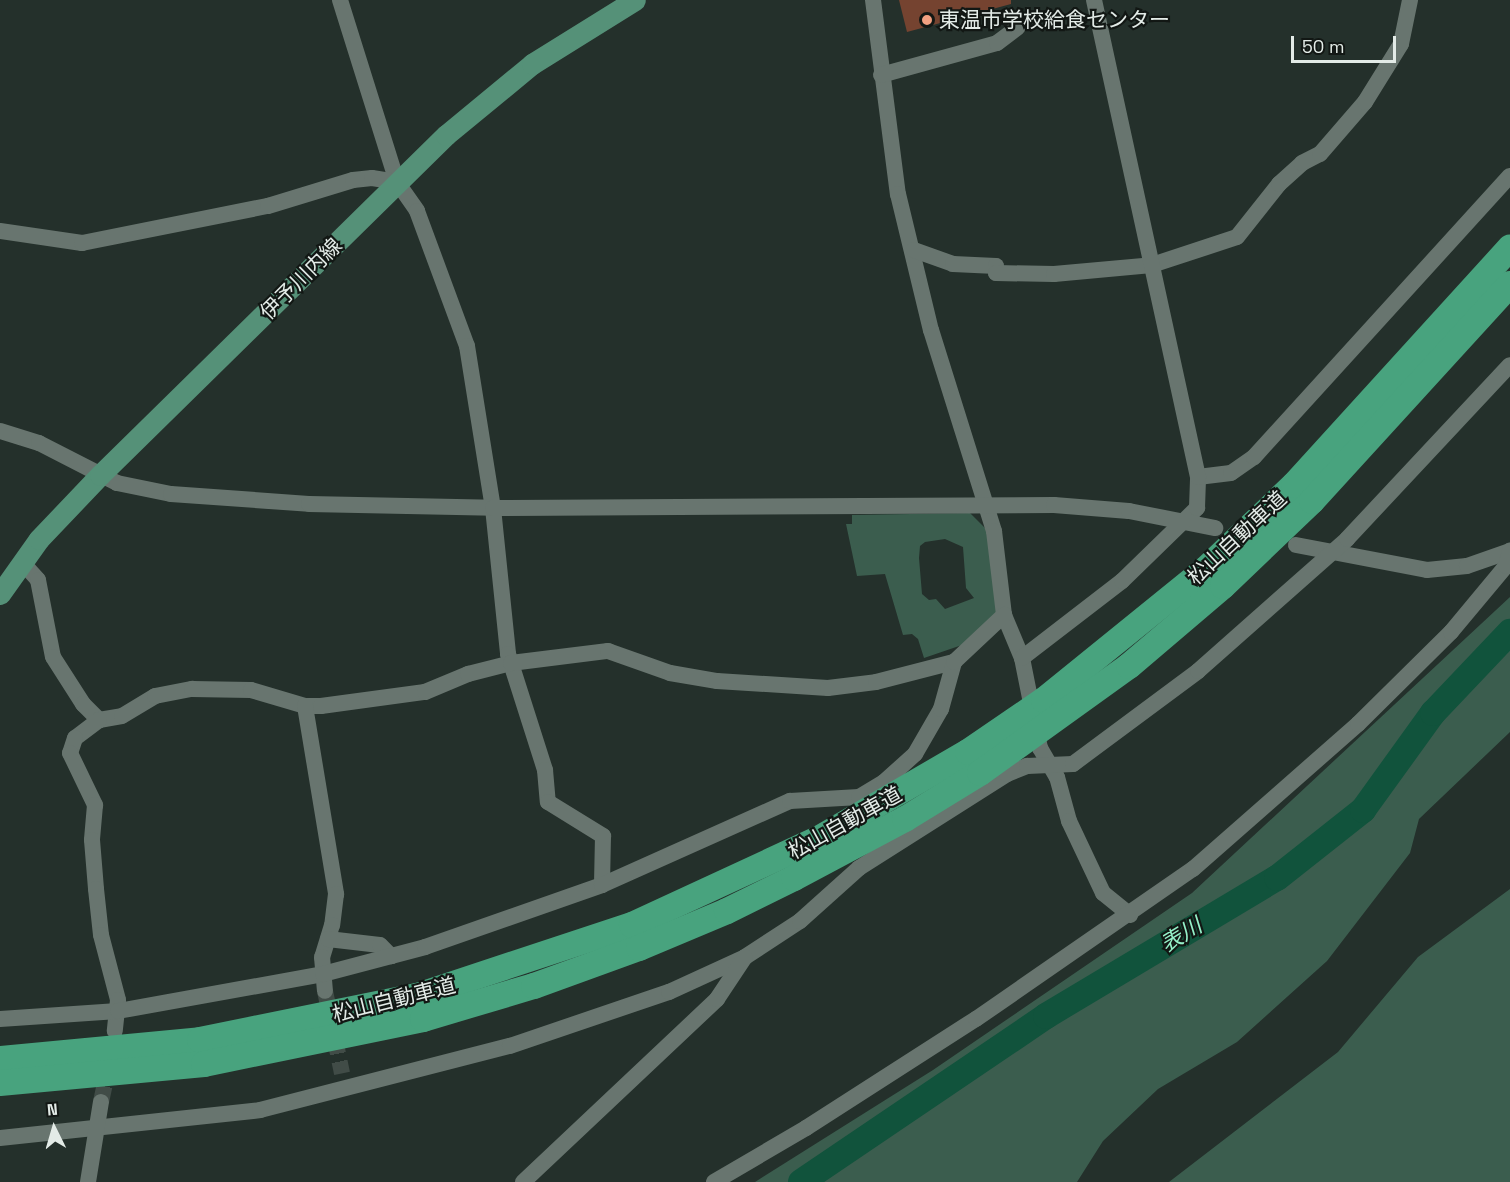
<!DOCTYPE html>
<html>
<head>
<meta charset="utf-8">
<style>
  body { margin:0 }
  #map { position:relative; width:1510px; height:1182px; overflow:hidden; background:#24302b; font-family:"Space Grotesk","Noto Sans JP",sans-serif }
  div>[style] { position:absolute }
  .green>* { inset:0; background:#3b5d4e }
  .river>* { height:26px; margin:-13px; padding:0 13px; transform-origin:13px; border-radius:13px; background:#11533c }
  .building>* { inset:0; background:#754330 }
  .minor-tunnel>* { height:16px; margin-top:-8px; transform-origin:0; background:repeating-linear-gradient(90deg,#414c47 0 16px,transparent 0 24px) }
  .minor>* { height:16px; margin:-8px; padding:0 8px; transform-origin:8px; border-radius:8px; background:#68756f }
  .major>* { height:21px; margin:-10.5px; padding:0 10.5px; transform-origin:10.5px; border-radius:10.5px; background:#559178 }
  .highway>* { height:26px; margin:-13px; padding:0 13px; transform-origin:13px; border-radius:13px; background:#48a37e }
  .dots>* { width:16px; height:16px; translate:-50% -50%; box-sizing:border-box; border:3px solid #121714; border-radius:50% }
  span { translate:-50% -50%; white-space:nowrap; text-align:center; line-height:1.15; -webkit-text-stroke:4.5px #121714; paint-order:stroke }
  .poi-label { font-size:21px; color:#e3ebe7 }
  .left { translate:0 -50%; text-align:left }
  .street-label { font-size:21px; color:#e3ebe7 }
  .water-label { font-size:22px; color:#95f1c9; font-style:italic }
  .north { position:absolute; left:24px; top:1098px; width:60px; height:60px; -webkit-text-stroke:4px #121714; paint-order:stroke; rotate:355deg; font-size:16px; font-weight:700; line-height:24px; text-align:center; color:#e3ebe7 }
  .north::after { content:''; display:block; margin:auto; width:21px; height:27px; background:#e3ebe7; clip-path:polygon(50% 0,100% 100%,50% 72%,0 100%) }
  .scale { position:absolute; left:1291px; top:36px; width:105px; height:27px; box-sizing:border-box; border:3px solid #e3ebe7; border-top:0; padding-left:8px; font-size:18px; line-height:21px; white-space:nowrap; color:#e3ebe7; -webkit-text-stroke:4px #121714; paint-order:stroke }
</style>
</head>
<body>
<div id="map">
  <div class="green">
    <div style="clip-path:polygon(evenodd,970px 513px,987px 530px,998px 615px,962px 645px,924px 658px,918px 639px,912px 634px,903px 635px,885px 574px,857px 576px,846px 524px,852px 524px,852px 515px,970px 513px,945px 539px,963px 547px,966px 588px,974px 598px,945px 609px,936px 599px,929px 600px,922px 594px,919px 558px,920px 546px,925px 542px,945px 539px)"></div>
    <div style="clip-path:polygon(1510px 597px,1510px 732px,1419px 819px,1410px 853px,1327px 961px,1237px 1042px,1158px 1089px,1103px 1141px,1077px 1182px,755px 1182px,933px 1070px,1192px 893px)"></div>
    <div style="clip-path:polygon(1510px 889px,1510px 1182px,1169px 1182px,1338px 1052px,1418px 957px)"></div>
  </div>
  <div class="river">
    <div style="left:801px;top:1182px;width:296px;rotate:-34.1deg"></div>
    <div style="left:1046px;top:1016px;width:269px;rotate:-30.9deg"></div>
    <div style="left:1277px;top:878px;width:110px;rotate:-38.3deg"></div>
    <div style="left:1363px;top:810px;width:120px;rotate:-54.2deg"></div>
    <div style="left:1433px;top:713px;width:112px;rotate:-46.5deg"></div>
  </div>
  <div class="building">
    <div style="clip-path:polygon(899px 0,1011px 0,1011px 4px,907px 32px)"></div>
  </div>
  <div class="minor-tunnel">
    <div style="left:325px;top:991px;width:84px;rotate:78.3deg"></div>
    <div style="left:101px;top:1102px;width:38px;rotate:-78deg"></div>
  </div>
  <div class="minor">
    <div style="left:340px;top:0;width:191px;rotate:72.6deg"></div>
    <div style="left:397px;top:182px;width:35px;rotate:55deg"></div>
    <div style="left:417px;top:211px;width:144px;rotate:69.7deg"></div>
    <div style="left:467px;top:346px;width:164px;rotate:80.9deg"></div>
    <div style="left:493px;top:508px;width:147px;rotate:84.1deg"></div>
    <div style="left:508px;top:654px;width:122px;rotate:72.3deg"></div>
    <div style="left:545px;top:770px;width:32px;rotate:85deg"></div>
    <div style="left:548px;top:802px;width:65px;rotate:31.7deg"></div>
    <div style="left:603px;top:836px;width:49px;rotate:91.2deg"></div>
    <div style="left:873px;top:0;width:196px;rotate:82.7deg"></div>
    <div style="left:898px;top:194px;width:140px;rotate:76.4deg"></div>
    <div style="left:931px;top:330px;width:211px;rotate:72.6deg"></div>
    <div style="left:994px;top:531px;width:85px;rotate:83.2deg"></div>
    <div style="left:1004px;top:615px;width:47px;rotate:67.3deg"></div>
    <div style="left:1022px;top:658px;width:92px;rotate:78.7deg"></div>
    <div style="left:1040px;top:748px;width:34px;rotate:60deg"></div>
    <div style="left:1057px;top:777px;width:46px;rotate:74.7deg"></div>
    <div style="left:1069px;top:821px;width:80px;rotate:64.7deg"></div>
    <div style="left:1103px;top:893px;width:35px;rotate:39deg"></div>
    <div style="left:881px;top:75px;width:120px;rotate:-15.4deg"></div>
    <div style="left:997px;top:43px;width:26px;rotate:-37deg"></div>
    <div style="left:0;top:231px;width:83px;rotate:8.3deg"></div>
    <div style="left:82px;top:243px;width:190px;rotate:-11.3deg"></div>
    <div style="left:268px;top:206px;width:89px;rotate:-17deg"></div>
    <div style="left:353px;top:180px;width:19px;rotate:-6deg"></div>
    <div style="left:372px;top:178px;width:25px;rotate:9deg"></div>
    <div style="left:914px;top:250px;width:41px;rotate:19.7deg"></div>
    <div style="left:953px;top:264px;width:43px;rotate:2.7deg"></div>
    <div style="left:996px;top:266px;width:7px;rotate:90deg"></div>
    <div style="left:996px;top:273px;width:58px;rotate:1deg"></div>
    <div style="left:1054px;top:274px;width:98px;rotate:-5.2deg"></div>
    <div style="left:1152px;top:265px;width:89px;rotate:-18.2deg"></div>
    <div style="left:1237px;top:237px;width:68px;rotate:-51.6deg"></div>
    <div style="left:1279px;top:184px;width:31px;rotate:-42deg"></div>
    <div style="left:1302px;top:163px;width:20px;rotate:-27deg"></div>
    <div style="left:1320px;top:154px;width:69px;rotate:-49.1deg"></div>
    <div style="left:1365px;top:102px;width:68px;rotate:-58.2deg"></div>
    <div style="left:1401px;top:44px;width:45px;rotate:-78.4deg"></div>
    <div style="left:0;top:431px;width:41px;rotate:17.1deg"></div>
    <div style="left:39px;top:443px;width:88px;rotate:27.1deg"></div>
    <div style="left:117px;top:483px;width:55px;rotate:11.5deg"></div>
    <div style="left:171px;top:494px;width:138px;rotate:4.1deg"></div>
    <div style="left:309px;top:504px;width:184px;rotate:1.2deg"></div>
    <div style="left:493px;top:508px;width:561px;rotate:-0.31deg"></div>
    <div style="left:1054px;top:505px;width:75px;rotate:4.6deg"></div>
    <div style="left:1129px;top:511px;width:88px;rotate:11.2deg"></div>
    <div style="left:1198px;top:477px;width:33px;rotate:-7deg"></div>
    <div style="left:1231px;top:473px;width:28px;rotate:-35deg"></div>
    <div style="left:1254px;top:457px;width:380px;rotate:-47.7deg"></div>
    <div style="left:1296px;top:545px;width:133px;rotate:10.8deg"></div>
    <div style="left:1427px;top:570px;width:40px;rotate:-5.7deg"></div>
    <div style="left:1467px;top:566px;width:46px;rotate:-19.2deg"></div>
    <div style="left:22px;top:562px;width:24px;rotate:48deg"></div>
    <div style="left:38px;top:580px;width:78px;rotate:79deg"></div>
    <div style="left:53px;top:657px;width:56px;rotate:57.4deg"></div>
    <div style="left:83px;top:704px;width:23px;rotate:45deg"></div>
    <div style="left:99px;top:720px;width:23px;rotate:-10deg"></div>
    <div style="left:122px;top:716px;width:39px;rotate:-31deg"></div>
    <div style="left:155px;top:696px;width:38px;rotate:-11deg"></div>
    <div style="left:192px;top:689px;width:59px;rotate:1deg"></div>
    <div style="left:251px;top:690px;width:56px;rotate:16.5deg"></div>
    <div style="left:305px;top:706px;width:16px"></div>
    <div style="left:321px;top:706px;width:105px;rotate:-7.7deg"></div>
    <div style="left:425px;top:692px;width:47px;rotate:-22.7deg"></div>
    <div style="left:468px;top:674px;width:44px;rotate:-14.3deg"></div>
    <div style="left:511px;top:663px;width:98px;rotate:-7.1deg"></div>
    <div style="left:608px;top:651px;width:66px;rotate:19.5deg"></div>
    <div style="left:670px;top:673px;width:48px;rotate:9.7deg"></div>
    <div style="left:717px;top:681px;width:111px;rotate:3.6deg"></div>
    <div style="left:828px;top:688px;width:48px;rotate:-7.1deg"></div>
    <div style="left:876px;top:682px;width:81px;rotate:-14.4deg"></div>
    <div style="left:1022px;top:658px;width:126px;rotate:-37.6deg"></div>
    <div style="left:1122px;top:581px;width:105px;rotate:-44.2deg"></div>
    <div style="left:1197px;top:508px;width:31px;rotate:-88deg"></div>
    <div style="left:1198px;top:477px;width:488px;rotate:-102.3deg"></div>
    <div style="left:305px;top:706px;width:191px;rotate:80.6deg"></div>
    <div style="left:336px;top:894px;width:31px;rotate:97deg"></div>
    <div style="left:332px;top:925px;width:34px;rotate:107deg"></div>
    <div style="left:322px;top:957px;width:34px;rotate:85deg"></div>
    <div style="left:99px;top:720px;width:30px;rotate:143deg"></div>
    <div style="left:75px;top:738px;width:16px;rotate:108deg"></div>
    <div style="left:70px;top:753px;width:58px;rotate:64.3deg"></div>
    <div style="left:95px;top:805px;width:35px;rotate:95deg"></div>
    <div style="left:92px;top:840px;width:49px;rotate:85.3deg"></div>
    <div style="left:96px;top:889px;width:46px;rotate:83.8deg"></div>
    <div style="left:101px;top:935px;width:67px;rotate:75.3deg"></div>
    <div style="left:118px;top:1000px;width:31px;rotate:96deg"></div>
    <div style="left:328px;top:939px;width:52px;rotate:6.6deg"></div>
    <div style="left:380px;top:945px;width:16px;rotate:45deg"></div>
    <div style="left:0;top:1019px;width:118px;rotate:-3.9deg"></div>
    <div style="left:118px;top:1011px;width:208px;rotate:-10.2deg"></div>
    <div style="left:323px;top:974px;width:106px;rotate:-14.8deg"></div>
    <div style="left:425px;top:947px;width:188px;rotate:-19.3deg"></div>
    <div style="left:602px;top:885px;width:206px;rotate:-24.1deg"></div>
    <div style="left:790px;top:801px;width:69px;rotate:-3.3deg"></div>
    <div style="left:859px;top:797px;width:29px;rotate:-31deg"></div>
    <div style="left:884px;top:782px;width:42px;rotate:-42.1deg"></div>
    <div style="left:915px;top:754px;width:52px;rotate:-60deg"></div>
    <div style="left:941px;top:709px;width:49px;rotate:-74.5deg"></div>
    <div style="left:954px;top:662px;width:69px;rotate:-43.2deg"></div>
    <div style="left:0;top:1138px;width:262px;rotate:-6.1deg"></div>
    <div style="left:260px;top:1110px;width:258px;rotate:-14.4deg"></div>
    <div style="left:510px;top:1046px;width:168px;rotate:-18.8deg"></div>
    <div style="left:669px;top:992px;width:84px;rotate:-24.7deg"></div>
    <div style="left:745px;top:957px;width:66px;rotate:-33.2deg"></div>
    <div style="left:800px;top:921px;width:79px;rotate:-41.9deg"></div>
    <div style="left:859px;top:868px;width:175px;rotate:-32.4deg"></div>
    <div style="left:1007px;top:774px;width:22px;rotate:-22deg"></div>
    <div style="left:1027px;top:766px;width:46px;rotate:-2.5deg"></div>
    <div style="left:1073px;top:764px;width:156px;rotate:-36.6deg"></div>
    <div style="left:1198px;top:671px;width:199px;rotate:-41.5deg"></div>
    <div style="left:1347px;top:539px;width:238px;rotate:-46.9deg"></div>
    <div style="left:88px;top:1182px;width:81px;rotate:-80.8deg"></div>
    <div style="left:523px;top:1182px;width:267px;rotate:-43.3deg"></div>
    <div style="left:717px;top:999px;width:50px;rotate:-56.3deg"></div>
    <div style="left:714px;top:1182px;width:107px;rotate:-30.4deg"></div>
    <div style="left:806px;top:1128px;width:202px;rotate:-32.7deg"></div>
    <div style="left:976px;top:1019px;width:264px;rotate:-34.7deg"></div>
    <div style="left:1193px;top:869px;width:220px;rotate:-41.3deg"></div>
    <div style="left:1358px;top:724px;width:131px;rotate:-44.7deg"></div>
    <div style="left:1451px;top:632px;width:86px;rotate:-50.2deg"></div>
    <div style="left:1506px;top:566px;width:16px;rotate:-75deg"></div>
  </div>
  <div class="major">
    <div style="left:0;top:594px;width:67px;rotate:-54.7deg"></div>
    <div style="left:39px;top:539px;width:88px;rotate:-46.4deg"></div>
    <div style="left:100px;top:475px;width:485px;rotate:-44.5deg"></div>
    <div style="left:446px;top:135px;width:112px;rotate:-39.5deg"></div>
    <div style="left:532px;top:64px;width:121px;rotate:-31.9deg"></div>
  </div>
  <div class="highway">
    <div style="left:0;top:1059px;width:201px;rotate:-5.4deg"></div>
    <div style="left:200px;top:1040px;width:221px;rotate:-11.5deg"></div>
    <div style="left:417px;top:996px;width:226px;rotate:-18.3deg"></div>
    <div style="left:632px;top:925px;width:207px;rotate:-24.8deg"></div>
    <div style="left:820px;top:838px;width:171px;rotate:-30.2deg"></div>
    <div style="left:968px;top:752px;width:92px;rotate:-34.4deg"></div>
    <div style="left:1044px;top:700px;width:208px;rotate:-39deg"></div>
    <div style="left:1206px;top:569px;width:122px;rotate:-43.7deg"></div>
    <div style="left:1294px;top:485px;width:321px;rotate:-47.7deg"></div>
    <div style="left:0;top:1083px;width:205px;rotate:-5.3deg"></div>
    <div style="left:204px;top:1064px;width:224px;rotate:-11.6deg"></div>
    <div style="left:423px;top:1019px;width:116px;rotate:-16.6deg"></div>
    <div style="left:534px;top:986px;width:112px;rotate:-19.9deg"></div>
    <div style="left:639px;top:948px;width:95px;rotate:-22.8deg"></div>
    <div style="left:727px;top:911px;width:75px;rotate:-26.2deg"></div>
    <div style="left:794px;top:878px;width:126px;rotate:-28deg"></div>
    <div style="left:905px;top:819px;width:88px;rotate:-31.5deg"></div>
    <div style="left:980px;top:773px;width:183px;rotate:-35.7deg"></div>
    <div style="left:1129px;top:666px;width:123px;rotate:-40.4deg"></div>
    <div style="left:1223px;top:586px;width:123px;rotate:-43.7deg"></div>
    <div style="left:1312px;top:501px;width:294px;rotate:-47.6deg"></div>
  </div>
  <div class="dots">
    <div style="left:927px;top:20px;background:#f2a081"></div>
  </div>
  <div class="poi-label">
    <span class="left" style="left:939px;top:20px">東温市学校給食センター</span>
  </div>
  <div class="street-label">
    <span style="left:301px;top:279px;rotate:-45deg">伊予川内線</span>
    <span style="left:1237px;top:538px;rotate:-43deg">松山自動車道</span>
    <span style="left:845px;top:823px;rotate:-29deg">松山自動車道</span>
    <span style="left:394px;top:1000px;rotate:-14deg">松山自動車道</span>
  </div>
  <div class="water-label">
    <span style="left:1181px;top:935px;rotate:-31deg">表川</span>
  </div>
  <div class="north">N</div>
  <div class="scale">50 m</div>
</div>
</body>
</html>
